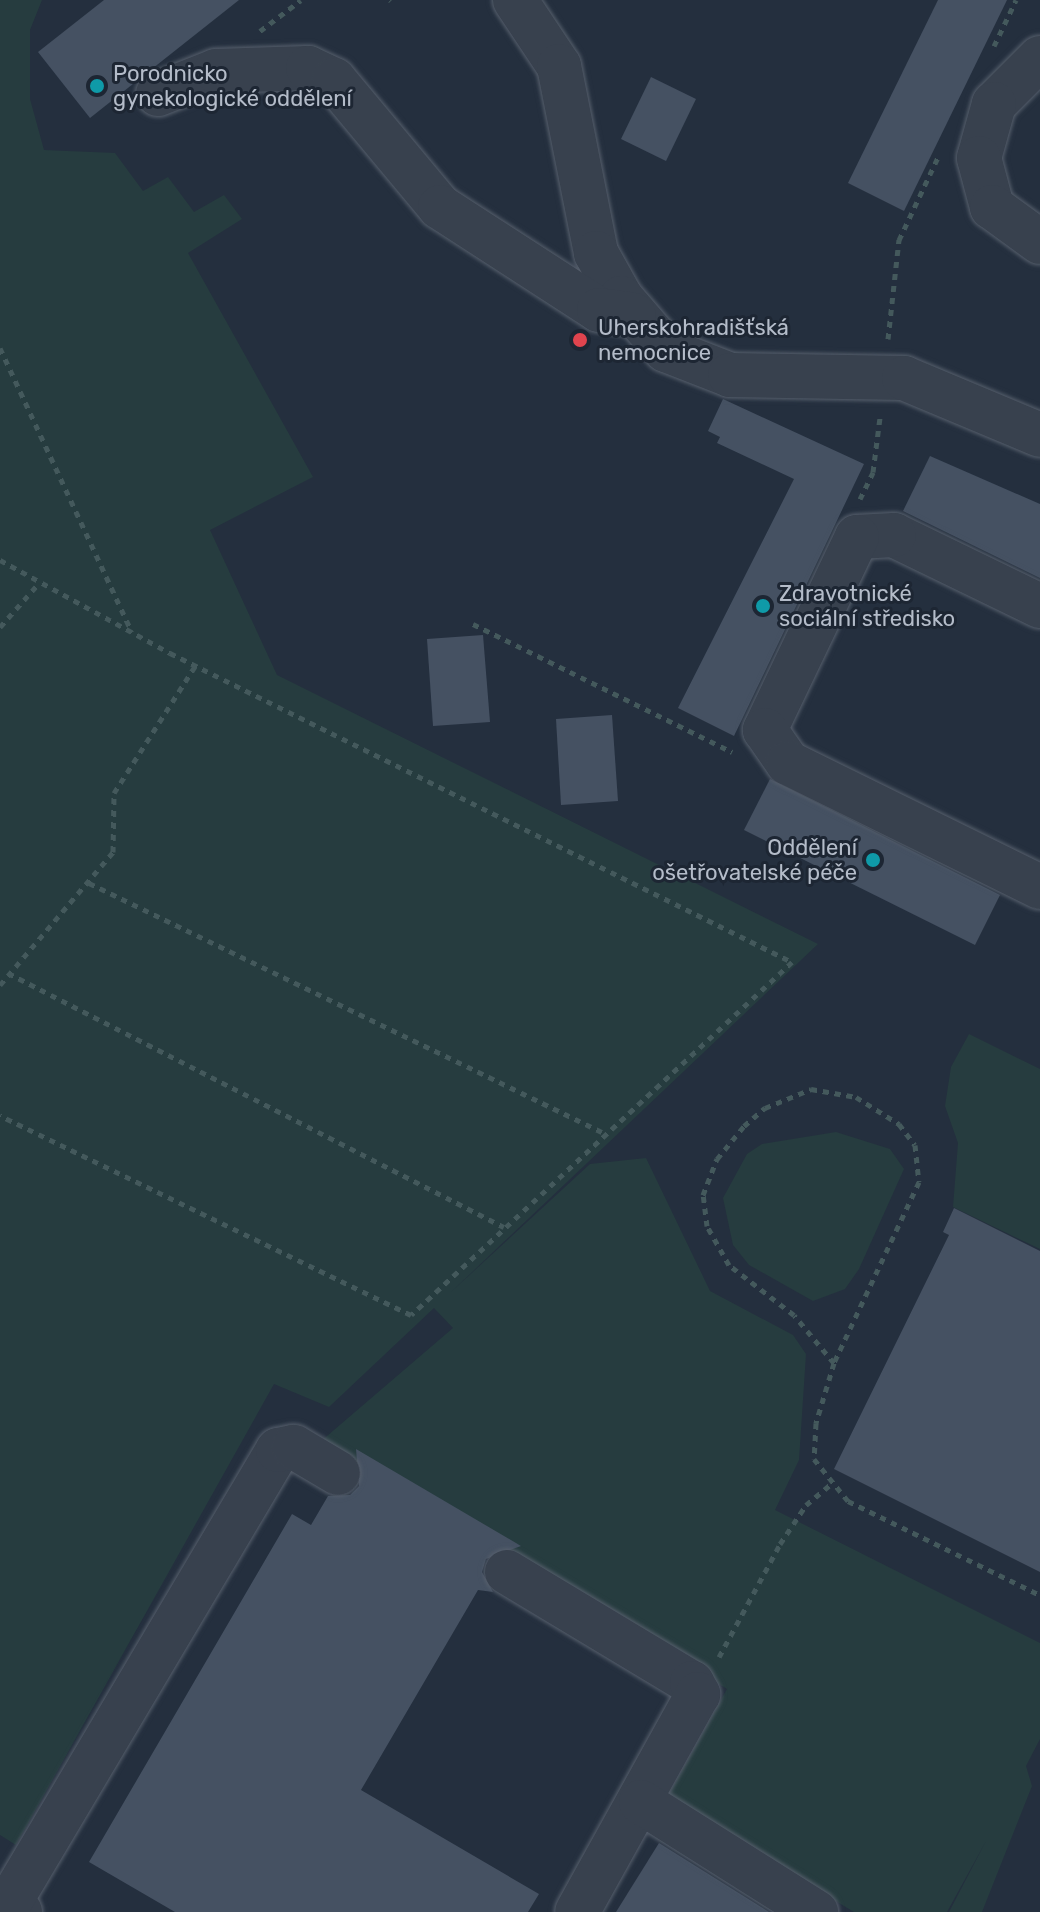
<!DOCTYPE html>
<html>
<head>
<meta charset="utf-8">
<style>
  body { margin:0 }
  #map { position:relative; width:1040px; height:1912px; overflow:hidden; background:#242f3e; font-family:Rubik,sans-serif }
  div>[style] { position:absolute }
  .green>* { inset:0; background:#263c3f }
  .building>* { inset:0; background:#455162 }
  .path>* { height:5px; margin-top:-2.5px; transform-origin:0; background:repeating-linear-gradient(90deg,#44595c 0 6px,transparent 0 12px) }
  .roads { filter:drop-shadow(0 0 2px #565f6c) drop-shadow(0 0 2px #565f6c) }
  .minor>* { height:44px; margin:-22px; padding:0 22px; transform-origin:22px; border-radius:22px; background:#38414e }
  .dots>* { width:22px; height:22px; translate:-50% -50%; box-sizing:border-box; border:4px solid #1d2633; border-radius:50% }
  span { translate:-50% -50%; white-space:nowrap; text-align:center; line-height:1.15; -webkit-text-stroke:6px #1d2633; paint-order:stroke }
  .poi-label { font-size:22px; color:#b4bcc9 }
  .left { translate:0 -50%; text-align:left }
  .right { translate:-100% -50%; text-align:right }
</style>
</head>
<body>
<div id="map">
  <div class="green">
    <div style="clip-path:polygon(0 0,42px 0,30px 30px,30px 99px,44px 150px,115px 153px,143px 191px,168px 177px,194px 212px,224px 195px,242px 219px,188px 253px,313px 477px,210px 530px,277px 675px,818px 944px,450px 1293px,590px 1164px,646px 1158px,710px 1291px,793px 1335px,806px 1354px,799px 1460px,775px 1510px,1040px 1643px,1040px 1739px,1026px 1766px,1032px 1786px,982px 1912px,949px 1912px,986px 1841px,947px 1912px,854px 1912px,666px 1799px,727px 1689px,320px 1442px,453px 1328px,434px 1308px,329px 1407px,274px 1384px,16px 1845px,0 1835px)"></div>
    <div style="clip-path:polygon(969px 1034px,1040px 1069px,1040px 1249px,953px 1207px,958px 1143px,945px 1106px,951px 1067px)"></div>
    <div style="clip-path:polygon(836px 1132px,890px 1149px,904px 1169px,859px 1269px,845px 1289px,813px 1301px,749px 1265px,733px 1245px,723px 1198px,747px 1154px,762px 1144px)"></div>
  </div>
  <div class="building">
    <div style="clip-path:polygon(104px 0,239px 0,90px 118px,38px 52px)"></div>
    <div style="clip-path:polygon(938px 0,1007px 0,904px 211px,848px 183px)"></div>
    <div style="clip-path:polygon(651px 77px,696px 99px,666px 161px,621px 139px)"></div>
    <div style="clip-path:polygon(723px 399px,864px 464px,734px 736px,678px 708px,794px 479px,717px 443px,720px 437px,708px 431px)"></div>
    <div style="clip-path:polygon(930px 456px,1040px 504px,1040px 578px,903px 511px)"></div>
    <div style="clip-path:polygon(483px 635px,490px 722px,433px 726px,427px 639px)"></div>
    <div style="clip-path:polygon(612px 715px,618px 801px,561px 805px,556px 719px)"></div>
    <div style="clip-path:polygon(770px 779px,1000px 895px,975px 945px,744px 830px)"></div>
    <div style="clip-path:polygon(954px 1208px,1040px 1251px,1040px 1572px,834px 1469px,949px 1235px,943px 1232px)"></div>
    <div style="clip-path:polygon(356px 1449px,521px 1546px,486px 1559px,482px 1572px,493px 1592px,478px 1590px,361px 1790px,539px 1894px,528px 1912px,175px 1912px,89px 1862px,292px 1514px,311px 1525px,328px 1496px,350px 1495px,359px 1486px)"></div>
    <div style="clip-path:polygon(659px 1843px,769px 1912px,616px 1912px)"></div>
  </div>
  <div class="path">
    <div style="left:390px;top:0;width:1px;rotate:45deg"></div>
    <div style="left:260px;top:31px;width:51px;rotate:-37.1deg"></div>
    <div style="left:994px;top:46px;width:51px;rotate:-64.4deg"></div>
    <div style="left:888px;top:339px;width:100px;rotate:-83.7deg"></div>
    <div style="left:899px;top:240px;width:94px;rotate:-64.8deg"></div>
    <div style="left:0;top:348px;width:313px;rotate:65.1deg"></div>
    <div style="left:860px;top:499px;width:30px;rotate:-64deg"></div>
    <div style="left:873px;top:472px;width:55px;rotate:-82.7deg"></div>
    <div style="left:0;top:560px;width:194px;rotate:28.7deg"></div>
    <div style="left:170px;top:653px;width:695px;rotate:26.42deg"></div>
    <div style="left:792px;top:962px;width:519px;rotate:137.18deg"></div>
    <div style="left:411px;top:1315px;width:457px;rotate:-154.1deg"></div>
    <div style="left:473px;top:624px;width:289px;rotate:26.3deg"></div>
    <div style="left:0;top:627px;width:60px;rotate:-48.4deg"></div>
    <div style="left:89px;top:883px;width:570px;rotate:25.89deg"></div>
    <div style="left:8px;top:973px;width:557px;rotate:27.12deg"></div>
    <div style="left:0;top:985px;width:175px;rotate:-49.6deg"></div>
    <div style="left:113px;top:852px;width:59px;rotate:-89deg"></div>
    <div style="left:114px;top:793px;width:152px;rotate:-57.4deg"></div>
    <div style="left:834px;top:1363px;width:62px;rotate:-129.8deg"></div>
    <div style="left:794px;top:1315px;width:82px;rotate:-142.4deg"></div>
    <div style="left:729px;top:1265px;width:45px;rotate:-119.4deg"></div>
    <div style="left:707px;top:1226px;width:31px;rotate:-97deg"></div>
    <div style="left:703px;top:1195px;width:39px;rotate:-69deg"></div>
    <div style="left:717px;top:1159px;width:43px;rotate:-50.7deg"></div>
    <div style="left:744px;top:1126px;width:28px;rotate:-41deg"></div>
    <div style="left:765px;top:1108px;width:50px;rotate:-22.4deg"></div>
    <div style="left:811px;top:1089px;width:46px;rotate:10.1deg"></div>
    <div style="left:856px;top:1097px;width:51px;rotate:32.1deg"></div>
    <div style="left:899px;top:1124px;width:26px;rotate:53deg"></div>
    <div style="left:915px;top:1145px;width:37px;rotate:84deg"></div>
    <div style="left:919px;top:1182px;width:200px;rotate:115.2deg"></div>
    <div style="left:834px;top:1363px;width:63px;rotate:106.7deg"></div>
    <div style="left:816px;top:1423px;width:36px;rotate:93deg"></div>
    <div style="left:814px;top:1459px;width:54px;rotate:51deg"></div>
    <div style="left:848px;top:1501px;width:214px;rotate:26.1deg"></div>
    <div style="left:719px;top:1657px;width:128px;rotate:-61.6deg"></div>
    <div style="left:780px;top:1544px;width:47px;rotate:-56.3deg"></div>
    <div style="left:806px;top:1505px;width:35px;rotate:-40deg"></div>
  </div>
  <div class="roads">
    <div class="minor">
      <div style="left:515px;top:0;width:79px;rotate:56.3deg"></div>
      <div style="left:559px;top:66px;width:191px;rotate:78.8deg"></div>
      <div style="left:596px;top:253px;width:51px;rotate:60.9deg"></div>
      <div style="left:621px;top:298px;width:69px;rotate:49.1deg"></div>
      <div style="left:666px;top:350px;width:69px;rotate:21.3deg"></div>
      <div style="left:730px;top:375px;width:174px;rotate:1deg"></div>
      <div style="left:904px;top:378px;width:147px;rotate:22.7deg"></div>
      <div style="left:1040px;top:58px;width:65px;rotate:135deg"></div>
      <div style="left:994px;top:104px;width:56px;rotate:105.5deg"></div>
      <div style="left:979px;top:158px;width:51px;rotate:75.1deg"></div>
      <div style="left:992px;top:207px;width:59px;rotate:36.1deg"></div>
      <div style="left:158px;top:94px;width:62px;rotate:-21.6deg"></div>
      <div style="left:216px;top:71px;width:92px;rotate:-1.9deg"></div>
      <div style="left:308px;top:68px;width:29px;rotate:25deg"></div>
      <div style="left:334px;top:80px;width:165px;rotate:50.2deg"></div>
      <div style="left:440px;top:207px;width:189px;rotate:32.9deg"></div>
      <div style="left:599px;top:310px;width:35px;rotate:8deg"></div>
      <div style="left:1040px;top:606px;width:162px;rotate:-154.1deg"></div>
      <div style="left:894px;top:535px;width:37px;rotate:177deg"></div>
      <div style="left:857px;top:537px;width:214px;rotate:115.5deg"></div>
      <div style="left:765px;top:730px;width:40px;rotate:55.1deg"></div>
      <div style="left:788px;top:763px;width:281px;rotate:26.2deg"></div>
      <div style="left:507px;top:1572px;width:216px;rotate:31deg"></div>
      <div style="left:692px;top:1683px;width:13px;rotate:61deg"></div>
      <div style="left:698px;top:1694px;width:249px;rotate:119deg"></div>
      <div style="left:641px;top:1802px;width:207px;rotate:32.2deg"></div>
      <div style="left:20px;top:1912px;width:14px;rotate:-150deg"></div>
      <div style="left:8px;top:1905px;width:529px;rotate:-59.31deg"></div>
      <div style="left:278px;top:1450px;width:16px;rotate:-11deg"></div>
      <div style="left:294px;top:1447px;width:51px;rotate:30.6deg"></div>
    </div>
  </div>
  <div class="dots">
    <div style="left:97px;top:86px;background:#0f9aa8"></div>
    <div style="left:580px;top:340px;background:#e0444e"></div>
    <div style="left:763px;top:606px;background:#0f9aa8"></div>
    <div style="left:873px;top:860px;background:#0f9aa8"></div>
  </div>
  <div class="poi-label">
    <span class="left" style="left:113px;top:86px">Porodnicko<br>gynekologické oddělení</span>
    <span class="left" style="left:598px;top:340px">Uherskohradišťská<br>nemocnice</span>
    <span class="left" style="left:779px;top:606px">Zdravotnické<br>sociální středisko</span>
    <span class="right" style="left:857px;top:860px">Oddělení<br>ošetřovatelské péče</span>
  </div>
</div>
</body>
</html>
